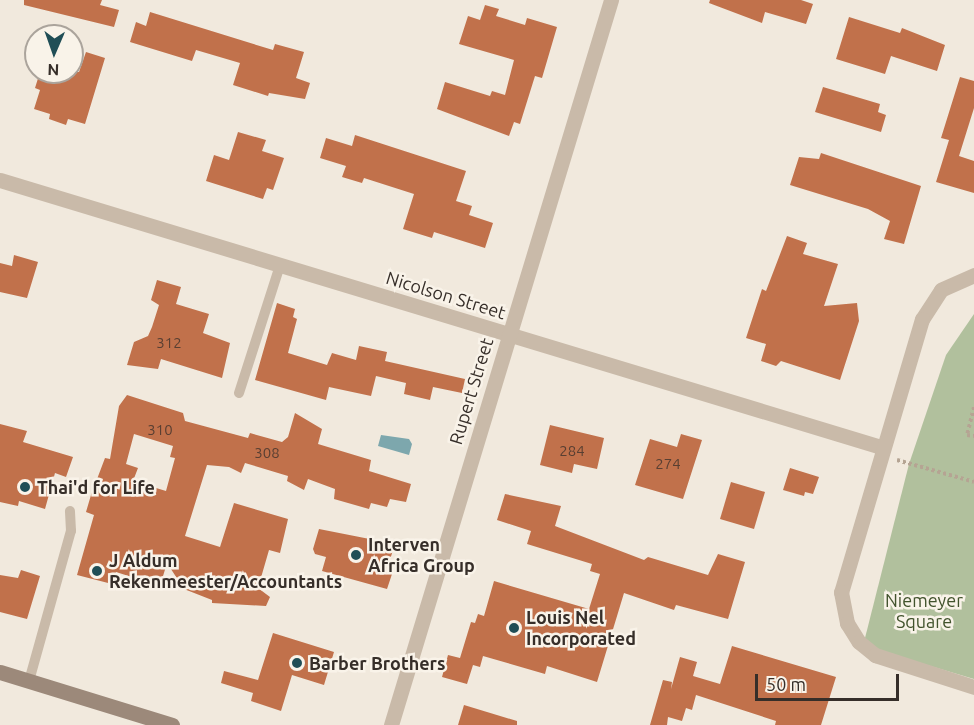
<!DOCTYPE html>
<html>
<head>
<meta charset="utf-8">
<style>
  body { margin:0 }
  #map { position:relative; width:974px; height:725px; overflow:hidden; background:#f1e9dd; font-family:Ubuntu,sans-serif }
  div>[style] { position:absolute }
  .green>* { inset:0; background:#b1c09d }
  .water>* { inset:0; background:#7da7ad }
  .building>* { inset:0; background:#c1714b }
  .path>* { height:4px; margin-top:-2px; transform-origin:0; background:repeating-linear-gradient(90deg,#b5a493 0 3px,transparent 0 6px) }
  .service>* { height:10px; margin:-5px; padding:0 5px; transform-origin:5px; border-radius:5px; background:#c9baa9 }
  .minor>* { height:15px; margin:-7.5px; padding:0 7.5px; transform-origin:7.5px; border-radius:7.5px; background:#c9baa9 }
  .secondary>* { height:15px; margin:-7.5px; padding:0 7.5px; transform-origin:7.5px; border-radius:7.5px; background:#9c897a }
  .dots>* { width:16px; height:16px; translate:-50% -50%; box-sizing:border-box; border:3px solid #f9f3e9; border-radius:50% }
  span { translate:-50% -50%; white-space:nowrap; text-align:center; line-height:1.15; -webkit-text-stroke:5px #f9f3e9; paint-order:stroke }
  .number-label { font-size:15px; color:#593f32 }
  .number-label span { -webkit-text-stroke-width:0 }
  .street-label { font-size:18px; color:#362e29 }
  .poi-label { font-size:18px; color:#362e29; font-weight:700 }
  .left { translate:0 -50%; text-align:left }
  .park-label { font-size:18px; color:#42532d }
  .north { position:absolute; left:24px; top:24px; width:60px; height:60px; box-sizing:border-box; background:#f9f3e9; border:2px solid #aba49c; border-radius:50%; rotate:182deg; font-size:16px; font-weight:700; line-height:24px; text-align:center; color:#362e29 }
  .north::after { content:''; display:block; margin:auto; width:21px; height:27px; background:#204e56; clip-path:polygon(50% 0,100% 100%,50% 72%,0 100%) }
  .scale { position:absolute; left:755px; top:674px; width:144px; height:27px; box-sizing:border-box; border:3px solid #362e29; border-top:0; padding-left:8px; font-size:18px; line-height:21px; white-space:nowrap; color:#362e29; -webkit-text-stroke:4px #f9f3e9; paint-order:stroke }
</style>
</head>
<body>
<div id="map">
  <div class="green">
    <div style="clip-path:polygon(974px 314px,974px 679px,863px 646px,909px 464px,946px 355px)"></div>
  </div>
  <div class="water">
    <div style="clip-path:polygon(381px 435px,409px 439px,412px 444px,409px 455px,378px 446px)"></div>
  </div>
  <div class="building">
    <div style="clip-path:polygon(24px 0,102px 0,100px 5px,119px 10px,114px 27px,24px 5px)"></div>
    <div style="clip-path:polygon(710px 0,801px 0,813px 4px,806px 24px,765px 12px,762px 23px,709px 3px)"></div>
    <div style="clip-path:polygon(485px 5px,499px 9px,496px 16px,525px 25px,527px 18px,557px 27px,542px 78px,535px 76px,520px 124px,514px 122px,509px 136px,437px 109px,445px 82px,490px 96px,492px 91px,505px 95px,514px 60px,459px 44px,468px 16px,480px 20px)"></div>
    <div style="clip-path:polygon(150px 12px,273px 50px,275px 44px,304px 52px,296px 78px,310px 83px,305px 99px,269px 93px,268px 96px,233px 85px,240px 63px,196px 50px,192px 61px,130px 42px,136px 22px,146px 26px)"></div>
    <div style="clip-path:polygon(849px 17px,900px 33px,902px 28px,945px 45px,937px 71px,891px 56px,885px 74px,836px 59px)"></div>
    <div style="clip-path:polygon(86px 52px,105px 58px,85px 124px,68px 119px,66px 125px,49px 119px,50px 114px,34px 109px,40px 90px,35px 88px,40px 72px,79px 72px)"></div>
    <div style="clip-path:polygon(960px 77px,974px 81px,974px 108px,959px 156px,974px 161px,974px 193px,936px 182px,949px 140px,941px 138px)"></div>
    <div style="clip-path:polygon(823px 87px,880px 104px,878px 112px,886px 115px,881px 132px,815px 112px)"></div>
    <div style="clip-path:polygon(238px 132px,266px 140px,262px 151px,284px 158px,273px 190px,267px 188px,263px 199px,206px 181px,214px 155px,229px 160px)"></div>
    <div style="clip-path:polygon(355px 135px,466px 171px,456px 201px,472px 206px,469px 215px,493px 223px,485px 248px,434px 232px,432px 238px,403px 229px,414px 194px,364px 178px,362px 183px,342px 177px,346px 166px,320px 158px,326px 138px,352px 146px)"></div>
    <div style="clip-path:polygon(821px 153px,921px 186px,904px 244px,884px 239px,890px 221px,868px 209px,790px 185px,799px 157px,819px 159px)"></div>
    <div style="clip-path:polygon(787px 236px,807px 243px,803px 254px,838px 264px,824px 306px,857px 303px,859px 321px,840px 380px,781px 361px,776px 366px,761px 361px,766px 344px,746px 338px,762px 289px,766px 291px)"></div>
    <div style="clip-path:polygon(14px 255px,38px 262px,27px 298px,0 292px,0 263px,12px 266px)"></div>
    <div style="clip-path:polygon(157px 280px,181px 287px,176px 304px,209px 314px,203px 333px,230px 343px,222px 378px,161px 359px,158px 369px,127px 365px,134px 342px,148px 336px,152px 327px,159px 305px,151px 300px)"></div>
    <div style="clip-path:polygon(277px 303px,295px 309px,293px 317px,297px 319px,288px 353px,327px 365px,332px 353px,356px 360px,359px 346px,387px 352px,385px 361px,465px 379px,462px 393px,433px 387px,430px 400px,404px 394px,406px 383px,376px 376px,371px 396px,329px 387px,326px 400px,255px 380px)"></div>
    <div style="clip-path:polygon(evenodd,127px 395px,183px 413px,185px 421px,248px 438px,250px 433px,282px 442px,288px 437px,295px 413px,322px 429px,318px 444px,371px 460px,369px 471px,411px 484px,406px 502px,390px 499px,387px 507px,371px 503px,369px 509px,334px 499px,335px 489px,308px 479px,304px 490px,287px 481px,288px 476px,245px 463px,241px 473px,229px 467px,207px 465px,185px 536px,220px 547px,234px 503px,288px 519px,280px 553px,269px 550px,258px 588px,270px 597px,266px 606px,212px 603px,212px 600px,184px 589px,167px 563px,160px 586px,116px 572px,112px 584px,77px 575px,94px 515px,86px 512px,91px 495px,105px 458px,110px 459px,119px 406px,127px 395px,134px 434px,173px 446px,170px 457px,175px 458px,166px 491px,133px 481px,138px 468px,126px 464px,134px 434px)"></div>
    <div style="clip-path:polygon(0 424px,27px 431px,23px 442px,73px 457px,66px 477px,55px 473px,45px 509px,19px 501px,18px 506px,0 502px)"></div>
    <div style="clip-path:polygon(550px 425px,604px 438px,597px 469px,574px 464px,572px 473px,540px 465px)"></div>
    <div style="clip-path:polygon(681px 434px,702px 440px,683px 499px,635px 485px,650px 439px,677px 447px)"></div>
    <div style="clip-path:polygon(790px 468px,819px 477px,813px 494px,805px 492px,804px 496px,783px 490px)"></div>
    <div style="clip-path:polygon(731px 482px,765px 492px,754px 529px,720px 519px)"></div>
    <div style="clip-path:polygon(505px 494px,561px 506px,555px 526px,644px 560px,648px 557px,708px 575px,718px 554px,745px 562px,728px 619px,676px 605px,674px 610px,624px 593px,597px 682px,547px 666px,545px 674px,483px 656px,480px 667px,473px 665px,467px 684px,442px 677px,448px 655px,460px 658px,471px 622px,475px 623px,478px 614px,484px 616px,494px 581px,589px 609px,600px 574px,590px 571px,592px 564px,527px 544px,531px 531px,497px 520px)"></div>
    <div style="clip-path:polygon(319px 529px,395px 544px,386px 572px,392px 574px,387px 589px,322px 571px,326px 557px,315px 554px,313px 549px)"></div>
    <div style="clip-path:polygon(21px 570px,40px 576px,27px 619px,0 612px,0 575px,18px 578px)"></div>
    <div style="clip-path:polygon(273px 633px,334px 652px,324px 685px,292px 675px,281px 711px,251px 701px,253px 693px,221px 683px,224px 671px,258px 680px)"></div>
    <div style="clip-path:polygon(732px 646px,836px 677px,821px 725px,775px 725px,776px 721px,696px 695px,692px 710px,686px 708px,682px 721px,668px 717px,667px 725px,650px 725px,663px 680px,672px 682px,671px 689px,680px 657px,697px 662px,693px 676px,720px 684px)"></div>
    <div style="clip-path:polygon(464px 705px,517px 721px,517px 725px,458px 725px)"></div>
  </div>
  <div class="path">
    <div style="left:974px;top:407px;width:29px;rotate:104deg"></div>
    <div style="left:967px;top:435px;width:7px;rotate:8deg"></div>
    <div style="left:897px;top:460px;width:80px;rotate:15.9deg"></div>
  </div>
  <div class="service">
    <div style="left:239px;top:393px;width:134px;rotate:-72.2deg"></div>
    <div style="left:29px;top:681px;width:156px;rotate:-74.4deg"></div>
    <div style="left:71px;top:531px;width:20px;rotate:-93deg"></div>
  </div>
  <div class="minor">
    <div style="left:0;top:180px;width:921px;rotate:16.86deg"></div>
    <div style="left:974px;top:275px;width:36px;rotate:156deg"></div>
    <div style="left:941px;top:290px;width:35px;rotate:123deg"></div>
    <div style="left:922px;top:319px;width:285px;rotate:106.5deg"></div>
    <div style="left:841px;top:592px;width:32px;rotate:79deg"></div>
    <div style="left:847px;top:623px;width:22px;rotate:58deg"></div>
    <div style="left:859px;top:642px;width:21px;rotate:39deg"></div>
    <div style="left:875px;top:655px;width:104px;rotate:17.9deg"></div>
    <div style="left:391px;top:725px;width:758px;rotate:-73.12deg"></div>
  </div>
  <div class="secondary">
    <div style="left:0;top:672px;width:180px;rotate:17.1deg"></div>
  </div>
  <div class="dots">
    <div style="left:25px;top:487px;background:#204e56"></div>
    <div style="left:356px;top:555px;background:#204e56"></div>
    <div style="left:97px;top:571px;background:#204e56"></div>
    <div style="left:514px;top:628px;background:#204e56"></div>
    <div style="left:297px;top:663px;background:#204e56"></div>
  </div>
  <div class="number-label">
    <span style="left:169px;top:343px">312</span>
    <span style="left:160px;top:430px">310</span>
    <span style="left:572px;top:451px">284</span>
    <span style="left:267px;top:453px">308</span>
    <span style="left:668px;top:464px">274</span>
  </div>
  <div class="street-label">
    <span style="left:446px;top:295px;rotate:17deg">Nicolson Street</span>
    <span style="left:471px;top:391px;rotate:-73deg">Rupert Street</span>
  </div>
  <div class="poi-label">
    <span class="left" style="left:37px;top:487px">Thai'd for Life</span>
    <span class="left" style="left:368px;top:555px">Interven<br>Africa Group</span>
    <span class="left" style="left:109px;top:571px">J Aldum<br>Rekenmeester/Accountants</span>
    <span class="left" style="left:526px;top:628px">Louis Nel<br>Incorporated</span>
    <span class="left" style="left:309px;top:663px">Barber Brothers</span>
  </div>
  <div class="park-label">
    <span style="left:924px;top:611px">Niemeyer<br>Square</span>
  </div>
  <div class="north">N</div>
  <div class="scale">50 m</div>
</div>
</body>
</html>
